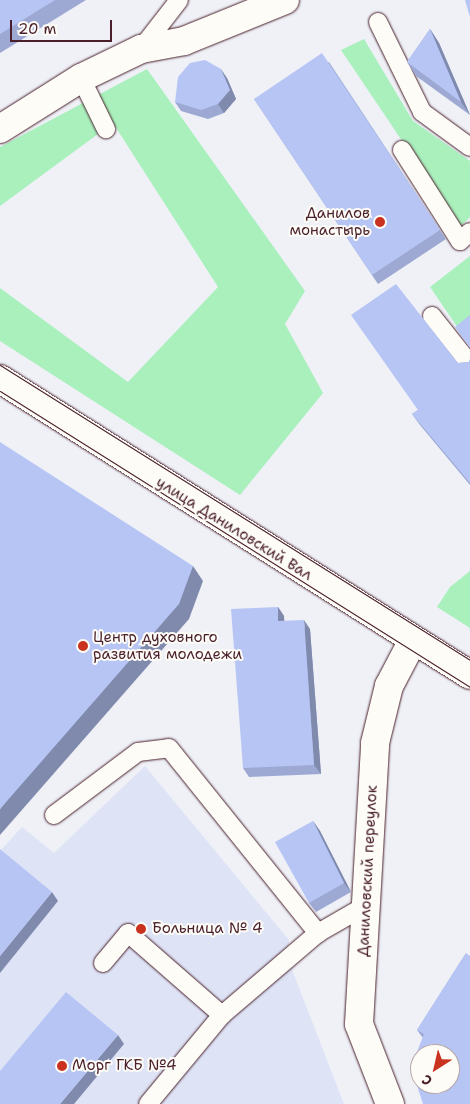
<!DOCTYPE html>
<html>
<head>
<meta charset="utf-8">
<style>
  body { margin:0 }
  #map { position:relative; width:470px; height:1104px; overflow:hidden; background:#eff1f7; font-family:"Shantell Sans",sans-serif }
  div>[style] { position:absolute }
  .built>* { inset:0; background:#dee4f6 }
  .green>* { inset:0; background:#a9f0bd }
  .roads { filter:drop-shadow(0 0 1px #4a1f2b) drop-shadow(0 0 1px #4a1f2b) }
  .lane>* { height:18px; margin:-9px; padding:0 9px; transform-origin:9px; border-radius:9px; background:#fdfcf7 }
  .street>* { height:28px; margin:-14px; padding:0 14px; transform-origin:14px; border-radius:14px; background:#fdfcf7 }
  .secondary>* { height:28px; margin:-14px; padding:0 14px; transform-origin:14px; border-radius:14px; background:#fdfcf7 }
  .tram>* { height:1px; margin:-0.5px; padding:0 0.5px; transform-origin:0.5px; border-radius:0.5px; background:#4a1f2b }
  .wall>* { inset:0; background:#9da9d3 }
  .shaded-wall>* { inset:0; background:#808aac }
  .building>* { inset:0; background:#b7c5f5 }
  .dots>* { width:14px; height:14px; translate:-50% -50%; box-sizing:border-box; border:2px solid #fdfcf7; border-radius:50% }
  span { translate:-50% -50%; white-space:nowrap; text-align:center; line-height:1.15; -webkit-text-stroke:4px #fdfcf7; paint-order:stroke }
  .poi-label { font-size:15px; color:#4a1f2b }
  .right { translate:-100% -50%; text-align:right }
  .left { translate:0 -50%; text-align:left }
  .street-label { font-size:15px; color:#4a1f2b }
  .north { position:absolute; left:410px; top:1044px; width:50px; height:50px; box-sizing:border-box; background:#fdfcf7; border:1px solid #b5a4a5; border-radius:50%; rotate:215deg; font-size:14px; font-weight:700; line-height:20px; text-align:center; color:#4a1f2b }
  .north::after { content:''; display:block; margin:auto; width:18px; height:22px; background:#c8321e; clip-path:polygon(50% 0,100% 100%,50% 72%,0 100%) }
  .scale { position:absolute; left:10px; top:20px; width:102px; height:22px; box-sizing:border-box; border:2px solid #4a1f2b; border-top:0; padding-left:6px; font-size:15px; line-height:18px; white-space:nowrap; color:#4a1f2b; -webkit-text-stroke:4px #fdfcf7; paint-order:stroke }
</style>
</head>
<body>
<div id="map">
  <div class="built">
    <div style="clip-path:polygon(145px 766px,289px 940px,288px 959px,344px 1104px,0 1104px,0 851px,22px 827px,54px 853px)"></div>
  </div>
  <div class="green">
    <div style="clip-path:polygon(364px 39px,413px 121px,470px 161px,470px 217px,460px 227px,341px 50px)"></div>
    <div style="clip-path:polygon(147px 69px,305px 291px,285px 324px,323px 393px,240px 495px,0 341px,0 288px,128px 382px,218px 287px,113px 123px,0 206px,0 147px)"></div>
    <div style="clip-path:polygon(470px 256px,470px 323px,460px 331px,430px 287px)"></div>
    <div style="clip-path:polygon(470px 571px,470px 628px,437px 607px,450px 587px)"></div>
  </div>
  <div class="roads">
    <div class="lane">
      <div style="left:378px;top:22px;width:100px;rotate:63.9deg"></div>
      <div style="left:422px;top:112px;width:59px;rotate:36.1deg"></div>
      <div style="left:141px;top:49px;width:62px;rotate:-52.2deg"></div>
      <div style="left:81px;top:78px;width:57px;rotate:63.9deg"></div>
      <div style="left:402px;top:150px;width:108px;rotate:57.5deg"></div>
      <div style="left:460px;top:241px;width:13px;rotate:-42deg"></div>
      <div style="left:432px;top:316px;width:61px;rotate:51.6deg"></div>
      <div style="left:54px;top:815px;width:105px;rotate:-36.9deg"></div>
      <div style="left:138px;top:752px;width:31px;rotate:-7deg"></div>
      <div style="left:169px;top:748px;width:238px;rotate:51.2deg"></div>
      <div style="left:103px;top:963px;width:39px;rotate:-50deg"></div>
      <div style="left:128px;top:933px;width:125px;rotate:41.1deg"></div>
      <div style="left:222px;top:1015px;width:126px;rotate:-40.5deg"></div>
      <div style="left:318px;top:933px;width:54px;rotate:-29.9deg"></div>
      <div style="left:148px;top:1104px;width:116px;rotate:-50.3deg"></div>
    </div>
    <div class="street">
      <div style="left:0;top:129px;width:96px;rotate:-32.2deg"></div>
      <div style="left:81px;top:78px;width:67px;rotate:-25.8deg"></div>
      <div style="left:141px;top:49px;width:44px;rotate:-10.5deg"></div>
      <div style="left:184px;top:41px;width:109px;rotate:-22.1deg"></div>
      <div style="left:390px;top:1104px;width:86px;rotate:-111.2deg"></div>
      <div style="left:359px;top:1024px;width:281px;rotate:-86.7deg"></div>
      <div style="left:375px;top:743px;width:59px;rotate:-76.2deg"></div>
      <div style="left:389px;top:686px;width:52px;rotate:-62.4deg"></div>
    </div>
    <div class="secondary">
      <div style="left:0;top:379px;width:555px;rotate:32.2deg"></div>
    </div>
  </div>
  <div class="tram">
    <div style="left:0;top:365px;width:555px;rotate:32.11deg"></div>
    <div style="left:0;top:391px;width:555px;rotate:32.2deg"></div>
  </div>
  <div class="wall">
    <div style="clip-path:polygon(0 0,86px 0,0 53px)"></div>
    <div style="clip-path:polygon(430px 29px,439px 43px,470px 115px,416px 76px,407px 62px)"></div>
    <div style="clip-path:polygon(329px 62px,446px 239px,378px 284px,254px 99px)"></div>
    <div style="clip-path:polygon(227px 78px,236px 99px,224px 113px,208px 119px,181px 111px,175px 102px)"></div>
    <div style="clip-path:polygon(470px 359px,470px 485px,420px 425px,412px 414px,418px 410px,458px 363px,469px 362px)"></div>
    <div style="clip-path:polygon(278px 607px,284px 616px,284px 621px,310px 629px,321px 774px,249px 777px,243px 768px)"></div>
    <div style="clip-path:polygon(313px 821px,320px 831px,351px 892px,316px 912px,309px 903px)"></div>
    <div style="clip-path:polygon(466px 953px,423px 1038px,417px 1030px)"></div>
  </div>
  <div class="shaded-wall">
    <div style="clip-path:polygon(430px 29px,439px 43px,470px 115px,461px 102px)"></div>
    <div style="clip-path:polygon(221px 69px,227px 78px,236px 99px,224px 113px,218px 104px)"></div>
    <div style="clip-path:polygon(193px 566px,203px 581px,189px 619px,0 835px,0 809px)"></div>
    <div style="clip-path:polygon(278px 607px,284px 616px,285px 630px,278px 621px)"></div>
    <div style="clip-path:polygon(304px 620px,310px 629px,321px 774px,314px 765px)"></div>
    <div style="clip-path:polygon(313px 821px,320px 831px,351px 892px,344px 883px)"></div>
    <div style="clip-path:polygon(52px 892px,58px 901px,0 973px,0 956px)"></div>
    <div style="clip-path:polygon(118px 1035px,124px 1044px,74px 1104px,60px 1104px)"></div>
  </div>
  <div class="building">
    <div style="clip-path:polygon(0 0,55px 0,0 34px)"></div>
    <div style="clip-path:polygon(465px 0,470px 0,470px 17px)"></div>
    <div style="clip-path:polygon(430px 29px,461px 102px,407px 62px)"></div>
    <div style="clip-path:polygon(322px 53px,440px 230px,372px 275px,254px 99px)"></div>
    <div style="clip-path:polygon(205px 60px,221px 69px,230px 90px,218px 104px,201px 110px,175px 102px,178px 77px,190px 63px)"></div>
    <div style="clip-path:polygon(396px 284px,458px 363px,469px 362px,470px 359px,470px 483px,412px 414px,418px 410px,351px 315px)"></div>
    <div style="clip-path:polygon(470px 315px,470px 348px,455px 327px)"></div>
    <div style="clip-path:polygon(0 442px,193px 566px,179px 604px,0 809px)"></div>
    <div style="clip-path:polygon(278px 607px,278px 621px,304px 620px,314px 765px,243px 768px,231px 609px)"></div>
    <div style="clip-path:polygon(313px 821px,344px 883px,309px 903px,275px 842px)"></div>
    <div style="clip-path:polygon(0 849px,52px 892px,0 956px)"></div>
    <div style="clip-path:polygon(evenodd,466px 953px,470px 956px,470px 1104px,423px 1104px,411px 1067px,424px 1034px,417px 1030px,466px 953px,420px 1054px,450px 1054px,450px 1084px,420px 1084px,420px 1054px)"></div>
    <div style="clip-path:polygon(66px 992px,118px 1035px,60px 1104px,0 1104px,0 1071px)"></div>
  </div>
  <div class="dots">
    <div style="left:380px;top:222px;background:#c8321e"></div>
    <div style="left:83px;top:646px;background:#c8321e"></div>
    <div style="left:141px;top:929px;background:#c8321e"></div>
    <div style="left:62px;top:1066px;background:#c8321e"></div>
  </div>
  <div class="poi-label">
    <span class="right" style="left:370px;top:222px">Данилов<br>монастырь</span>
    <span class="left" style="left:93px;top:646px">Центр духовного<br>развития молодежи</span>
    <span class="left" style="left:152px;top:929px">Больница № 4</span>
    <span class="left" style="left:72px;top:1066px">Морг ГКБ №4</span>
  </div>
  <div class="street-label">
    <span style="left:234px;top:529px;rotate:32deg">улица Даниловский Вал</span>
    <span style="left:368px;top:871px;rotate:-87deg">Даниловский переулок</span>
  </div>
  <div class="north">С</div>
  <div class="scale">20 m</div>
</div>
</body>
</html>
